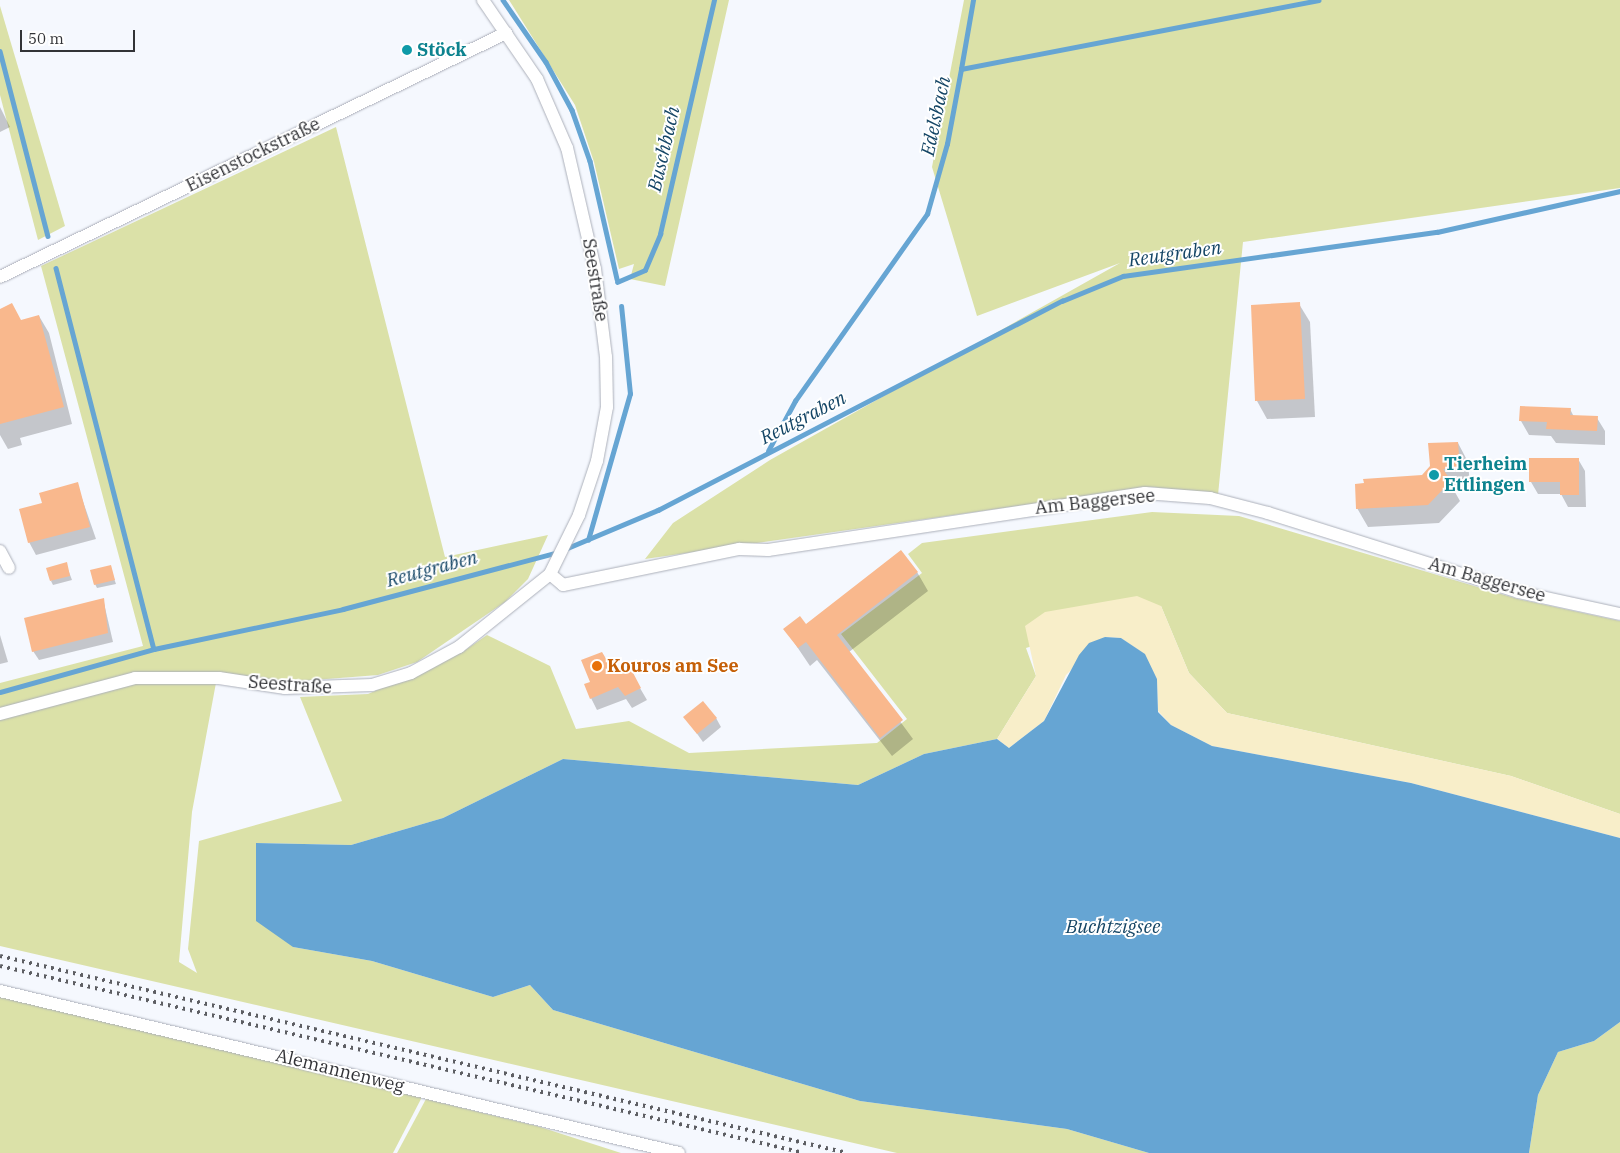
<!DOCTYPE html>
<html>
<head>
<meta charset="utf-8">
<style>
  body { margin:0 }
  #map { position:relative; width:1620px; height:1153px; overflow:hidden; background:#f5f8fe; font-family:"IBM Plex Serif",serif }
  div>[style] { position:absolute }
  .green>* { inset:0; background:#dbe1a8 }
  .sand>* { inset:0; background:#f8eec9 }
  .water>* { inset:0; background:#66a5d3 }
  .shadow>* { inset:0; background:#0003 }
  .stream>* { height:4.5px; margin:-2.25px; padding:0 2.25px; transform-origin:2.25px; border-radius:2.25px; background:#66a5d3 }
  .building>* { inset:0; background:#f9b88d }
  .roads { filter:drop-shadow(0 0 1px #acb0ba) drop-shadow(0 0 1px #acb0ba) }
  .street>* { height:12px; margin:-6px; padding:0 6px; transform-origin:6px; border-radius:6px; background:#fff }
  .rail>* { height:4px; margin-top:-2px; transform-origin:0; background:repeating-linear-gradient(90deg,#5d5e63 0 2.5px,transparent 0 7.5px) }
  .dots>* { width:14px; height:14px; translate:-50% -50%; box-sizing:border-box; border:2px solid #fff; border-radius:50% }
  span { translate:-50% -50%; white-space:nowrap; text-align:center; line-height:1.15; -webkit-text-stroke:4px #fff; paint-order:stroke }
  .culture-label { font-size:18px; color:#0d838f; font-weight:700 }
  .left { translate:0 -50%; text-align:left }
  .street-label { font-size:18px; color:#323337 }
  .food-label { font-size:18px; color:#c56008; font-weight:700 }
  .water-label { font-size:19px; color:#144565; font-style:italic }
  .scale { position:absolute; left:20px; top:30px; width:115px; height:22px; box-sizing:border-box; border:2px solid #323337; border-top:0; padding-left:6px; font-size:15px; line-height:18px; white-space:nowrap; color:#323337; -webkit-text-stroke:4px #fff; paint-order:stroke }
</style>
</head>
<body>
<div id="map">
  <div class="green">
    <div style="clip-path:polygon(509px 0,729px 0,665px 286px,630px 279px,634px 264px,619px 269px,594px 162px,575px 105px)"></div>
    <div style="clip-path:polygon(964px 0,1620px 0,1620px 188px,1243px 242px,1218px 495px,1151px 487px,645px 559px,673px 523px,770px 460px,1120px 263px,977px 316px,932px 167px)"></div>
    <div style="clip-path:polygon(0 6px,65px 226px,38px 240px,0 95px)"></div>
    <div style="clip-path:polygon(336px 127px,445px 557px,548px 535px,528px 579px,505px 602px,417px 662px,378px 675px,288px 682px,218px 672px,192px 812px,179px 962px,197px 973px,188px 949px,199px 841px,342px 801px,300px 697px,368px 694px,461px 653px,487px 635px,550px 666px,576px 729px,629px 721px,689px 753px,877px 743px,907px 719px,841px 634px,922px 573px,908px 554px,922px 543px,1152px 512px,1239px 516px,1518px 599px,1620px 621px,1620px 814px,1511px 776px,1227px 713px,1189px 673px,1161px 606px,1026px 648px,1036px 676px,997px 739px,924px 754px,858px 785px,563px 759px,443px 818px,351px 845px,257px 843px,293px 947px,372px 961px,493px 997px,530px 985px,553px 1010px,860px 1101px,1067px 1129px,1149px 1153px,897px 1153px,0 946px,0 683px,143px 646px,41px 266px)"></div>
    <div style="clip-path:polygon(0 988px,422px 1097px,393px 1153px,0 1153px)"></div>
    <div style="clip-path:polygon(1620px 1022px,1620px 1153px,1529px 1153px,1538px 1095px,1558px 1052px,1594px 1041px)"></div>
    <div style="clip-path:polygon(426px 1099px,537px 1126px,621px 1153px,397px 1153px)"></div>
  </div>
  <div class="sand">
    <div style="clip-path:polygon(1137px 596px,1161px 606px,1189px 673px,1227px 713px,1511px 776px,1620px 814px,1620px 838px,1411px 783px,1212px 746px,1171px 725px,1158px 711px,1157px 679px,1144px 654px,1121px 638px,1105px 637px,1066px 675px,1044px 721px,1009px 748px,997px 739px,1036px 676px,1025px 626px,1045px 612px)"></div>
  </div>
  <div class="water">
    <div style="clip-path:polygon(1105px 637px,1121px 638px,1145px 654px,1157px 679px,1158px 712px,1171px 725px,1212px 746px,1411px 783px,1620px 838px,1620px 1022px,1594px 1041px,1558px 1052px,1538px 1095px,1529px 1153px,1149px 1153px,1067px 1129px,860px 1101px,553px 1010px,530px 985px,493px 997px,372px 961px,293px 947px,256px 921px,256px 843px,351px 845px,443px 818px,563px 759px,858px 785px,924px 754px,997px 739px,1009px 748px,1044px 721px,1079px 655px,1089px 643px)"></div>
  </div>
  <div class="shadow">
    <div style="clip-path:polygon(0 107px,10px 127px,0 132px)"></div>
    <div style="clip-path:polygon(1299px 304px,1310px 322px,1315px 417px,1267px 419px,1257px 401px)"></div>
    <div style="clip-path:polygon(0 311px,21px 321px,39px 316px,49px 333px,72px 424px,20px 438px,22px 445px,8px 449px,0 435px)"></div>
    <div style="clip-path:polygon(1570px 409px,1574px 417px,1597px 418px,1605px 431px,1605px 445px,1556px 443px,1551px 436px,1529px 435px,1521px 421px)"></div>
    <div style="clip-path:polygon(1458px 443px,1468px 462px,1470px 486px,1452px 487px,1460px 501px,1439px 523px,1368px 527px,1357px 508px,1422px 476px)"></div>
    <div style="clip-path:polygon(1530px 459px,1578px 459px,1585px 471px,1586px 507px,1568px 507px,1561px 494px,1538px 494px,1531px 482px)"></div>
    <div style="clip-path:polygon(77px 484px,96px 539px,36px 555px,29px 542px,43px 504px)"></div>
    <div style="clip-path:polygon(66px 564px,72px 580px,53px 585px,51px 581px)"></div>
    <div style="clip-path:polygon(110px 567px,116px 584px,97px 588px,95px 584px)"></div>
    <div style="clip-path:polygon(917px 572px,928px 591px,849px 652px,913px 739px,892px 756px,817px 660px,810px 666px,785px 629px,805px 626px)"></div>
    <div style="clip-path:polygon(103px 599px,113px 642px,39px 660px,33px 651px)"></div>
    <div style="clip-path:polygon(0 635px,8px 662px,0 664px)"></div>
    <div style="clip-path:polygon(630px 671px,647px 700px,632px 708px,626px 699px,597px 710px,591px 698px,614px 674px)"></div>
    <div style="clip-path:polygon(685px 717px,716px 718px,721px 727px,703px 742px)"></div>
  </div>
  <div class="stream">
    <div style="left:503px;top:0;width:75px;rotate:55.3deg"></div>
    <div style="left:546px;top:62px;width:55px;rotate:61.6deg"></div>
    <div style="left:572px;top:110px;width:54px;rotate:70.6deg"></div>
    <div style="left:590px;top:161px;width:121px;rotate:77.1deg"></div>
    <div style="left:0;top:51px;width:191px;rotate:75.5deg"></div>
    <div style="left:961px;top:69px;width:70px;rotate:-80.1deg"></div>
    <div style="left:56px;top:268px;width:393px;rotate:75.6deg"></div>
    <div style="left:617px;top:282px;width:30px;rotate:-23deg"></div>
    <div style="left:645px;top:270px;width:39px;rotate:-67deg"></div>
    <div style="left:660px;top:234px;width:240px;rotate:-77deg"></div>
    <div style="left:768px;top:451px;width:57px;rotate:-61.6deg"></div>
    <div style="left:795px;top:401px;width:229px;rotate:-54.8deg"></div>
    <div style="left:927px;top:214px;width:73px;rotate:-74.1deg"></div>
    <div style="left:947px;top:144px;width:76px;rotate:-79.4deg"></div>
    <div style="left:961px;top:69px;width:364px;rotate:-10.9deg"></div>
    <div style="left:588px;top:540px;width:152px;rotate:-74deg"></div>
    <div style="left:630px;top:394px;width:88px;rotate:-95.8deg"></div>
    <div style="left:565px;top:549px;width:101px;rotate:-22.8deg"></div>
    <div style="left:658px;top:510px;width:455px;rotate:-27.4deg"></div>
    <div style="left:1062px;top:301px;width:66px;rotate:-22.3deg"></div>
    <div style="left:1123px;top:276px;width:317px;rotate:-8deg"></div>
    <div style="left:1437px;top:232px;width:188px;rotate:-12.6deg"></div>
    <div style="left:0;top:692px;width:160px;rotate:-15.6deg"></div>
    <div style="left:154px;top:649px;width:193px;rotate:-11.9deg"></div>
    <div style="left:343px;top:609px;width:222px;rotate:-14.8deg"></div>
  </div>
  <div class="building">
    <div style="clip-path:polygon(1300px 302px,1305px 399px,1255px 401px,1251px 305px)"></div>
    <div style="clip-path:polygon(12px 303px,21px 320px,39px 315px,64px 407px,0 424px,0 309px)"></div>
    <div style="clip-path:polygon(1520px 406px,1571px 408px,1570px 415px,1598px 416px,1597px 431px,1546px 429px,1547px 422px,1519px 421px)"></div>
    <div style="clip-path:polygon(1458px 442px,1460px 468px,1443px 469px,1451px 481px,1428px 505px,1356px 509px,1355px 484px,1364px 483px,1363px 479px,1422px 475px,1430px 466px,1428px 443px)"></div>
    <div style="clip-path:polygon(1529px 458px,1579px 458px,1579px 495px,1560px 495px,1560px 482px,1529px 482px)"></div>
    <div style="clip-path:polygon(78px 482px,90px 527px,28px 543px,19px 509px,42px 503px,39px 493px)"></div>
    <div style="clip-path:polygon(901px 550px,918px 572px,837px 635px,903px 720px,880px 738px,806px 642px,798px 648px,783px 629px,800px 616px,806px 624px)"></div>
    <div style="clip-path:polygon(67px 562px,70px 576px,50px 581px,46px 568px)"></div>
    <div style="clip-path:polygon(111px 565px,115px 580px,94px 585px,90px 570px)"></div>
    <div style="clip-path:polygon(104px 598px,108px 633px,32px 652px,24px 618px)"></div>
    <div style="clip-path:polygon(602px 652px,614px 672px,631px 669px,641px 688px,625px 696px,618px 687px,590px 699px,584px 684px,590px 682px,581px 660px)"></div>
    <div style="clip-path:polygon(703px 701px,717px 718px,697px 734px,683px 717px)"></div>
  </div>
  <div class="roads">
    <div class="street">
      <div style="left:0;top:277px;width:562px;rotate:-25.74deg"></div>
      <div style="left:0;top:551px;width:19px;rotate:62deg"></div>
      <div style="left:550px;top:574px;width:17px;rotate:40deg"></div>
      <div style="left:563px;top:585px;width:180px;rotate:-11.6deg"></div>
      <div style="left:739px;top:549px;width:29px;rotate:2deg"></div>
      <div style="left:768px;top:550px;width:381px;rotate:-8.6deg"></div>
      <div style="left:1145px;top:493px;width:65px;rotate:4.4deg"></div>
      <div style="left:1210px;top:498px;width:60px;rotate:14.5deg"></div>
      <div style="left:1268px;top:513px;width:262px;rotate:17.5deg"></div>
      <div style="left:1518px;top:592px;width:104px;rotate:12.2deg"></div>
      <div style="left:0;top:714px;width:140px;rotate:-14.9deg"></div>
      <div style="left:135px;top:678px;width:84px"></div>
      <div style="left:219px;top:678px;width:67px;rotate:8.6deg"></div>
      <div style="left:285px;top:688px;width:87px;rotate:-2deg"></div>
      <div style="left:372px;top:685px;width:41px;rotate:-17.1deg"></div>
      <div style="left:411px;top:673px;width:55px;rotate:-28.4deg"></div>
      <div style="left:459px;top:647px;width:117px;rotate:-38.7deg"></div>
      <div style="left:550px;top:574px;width:66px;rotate:-63.8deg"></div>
      <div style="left:579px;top:515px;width:57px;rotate:-71.6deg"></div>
      <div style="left:597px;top:461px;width:55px;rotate:-79.5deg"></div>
      <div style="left:607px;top:407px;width:50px;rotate:-91.1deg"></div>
      <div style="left:606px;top:357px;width:89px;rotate:-97.1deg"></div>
      <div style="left:595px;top:269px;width:124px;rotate:-103deg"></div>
      <div style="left:567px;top:148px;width:75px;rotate:-113.5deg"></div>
      <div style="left:537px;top:79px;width:96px;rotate:-124.4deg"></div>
      <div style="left:0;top:991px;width:698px;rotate:13.42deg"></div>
    </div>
  </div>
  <div class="rail">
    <div style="left:0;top:956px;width:870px;rotate:13.09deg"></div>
    <div style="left:0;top:966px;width:825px;rotate:13.09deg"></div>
  </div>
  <div class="dots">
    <div style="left:407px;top:50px;background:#0f9aa8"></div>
    <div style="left:1434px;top:475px;background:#0f9aa8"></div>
    <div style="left:597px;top:666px;background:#e8710a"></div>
  </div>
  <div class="culture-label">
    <span class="left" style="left:417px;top:50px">Stöck</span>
    <span class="left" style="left:1444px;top:475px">Tierheim<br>Ettlingen</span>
  </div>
  <div class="street-label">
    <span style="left:253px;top:155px;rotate:-26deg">Eisenstockstraße</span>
    <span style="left:595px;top:280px;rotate:81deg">Seestraße</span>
    <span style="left:1095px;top:502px;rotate:-6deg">Am Baggersee</span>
    <span style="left:1487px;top:580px;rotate:16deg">Am Baggersee</span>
    <span style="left:290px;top:685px;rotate:4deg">Seestraße</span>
    <span style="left:340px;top:1071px;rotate:14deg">Alemannenweg</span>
  </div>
  <div class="food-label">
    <span class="left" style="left:607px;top:666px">Kouros am See</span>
  </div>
  <div class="water-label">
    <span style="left:936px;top:116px;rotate:-78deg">Edelsbach</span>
    <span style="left:664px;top:149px;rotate:-77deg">Buschbach</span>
    <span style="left:1175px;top:254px;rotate:-8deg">Reutgraben</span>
    <span style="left:803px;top:418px;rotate:-27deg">Reutgraben</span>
    <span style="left:432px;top:569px;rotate:-15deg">Reutgraben</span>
    <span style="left:1113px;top:927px">Buchtzigsee</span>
  </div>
  <div class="scale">50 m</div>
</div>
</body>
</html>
